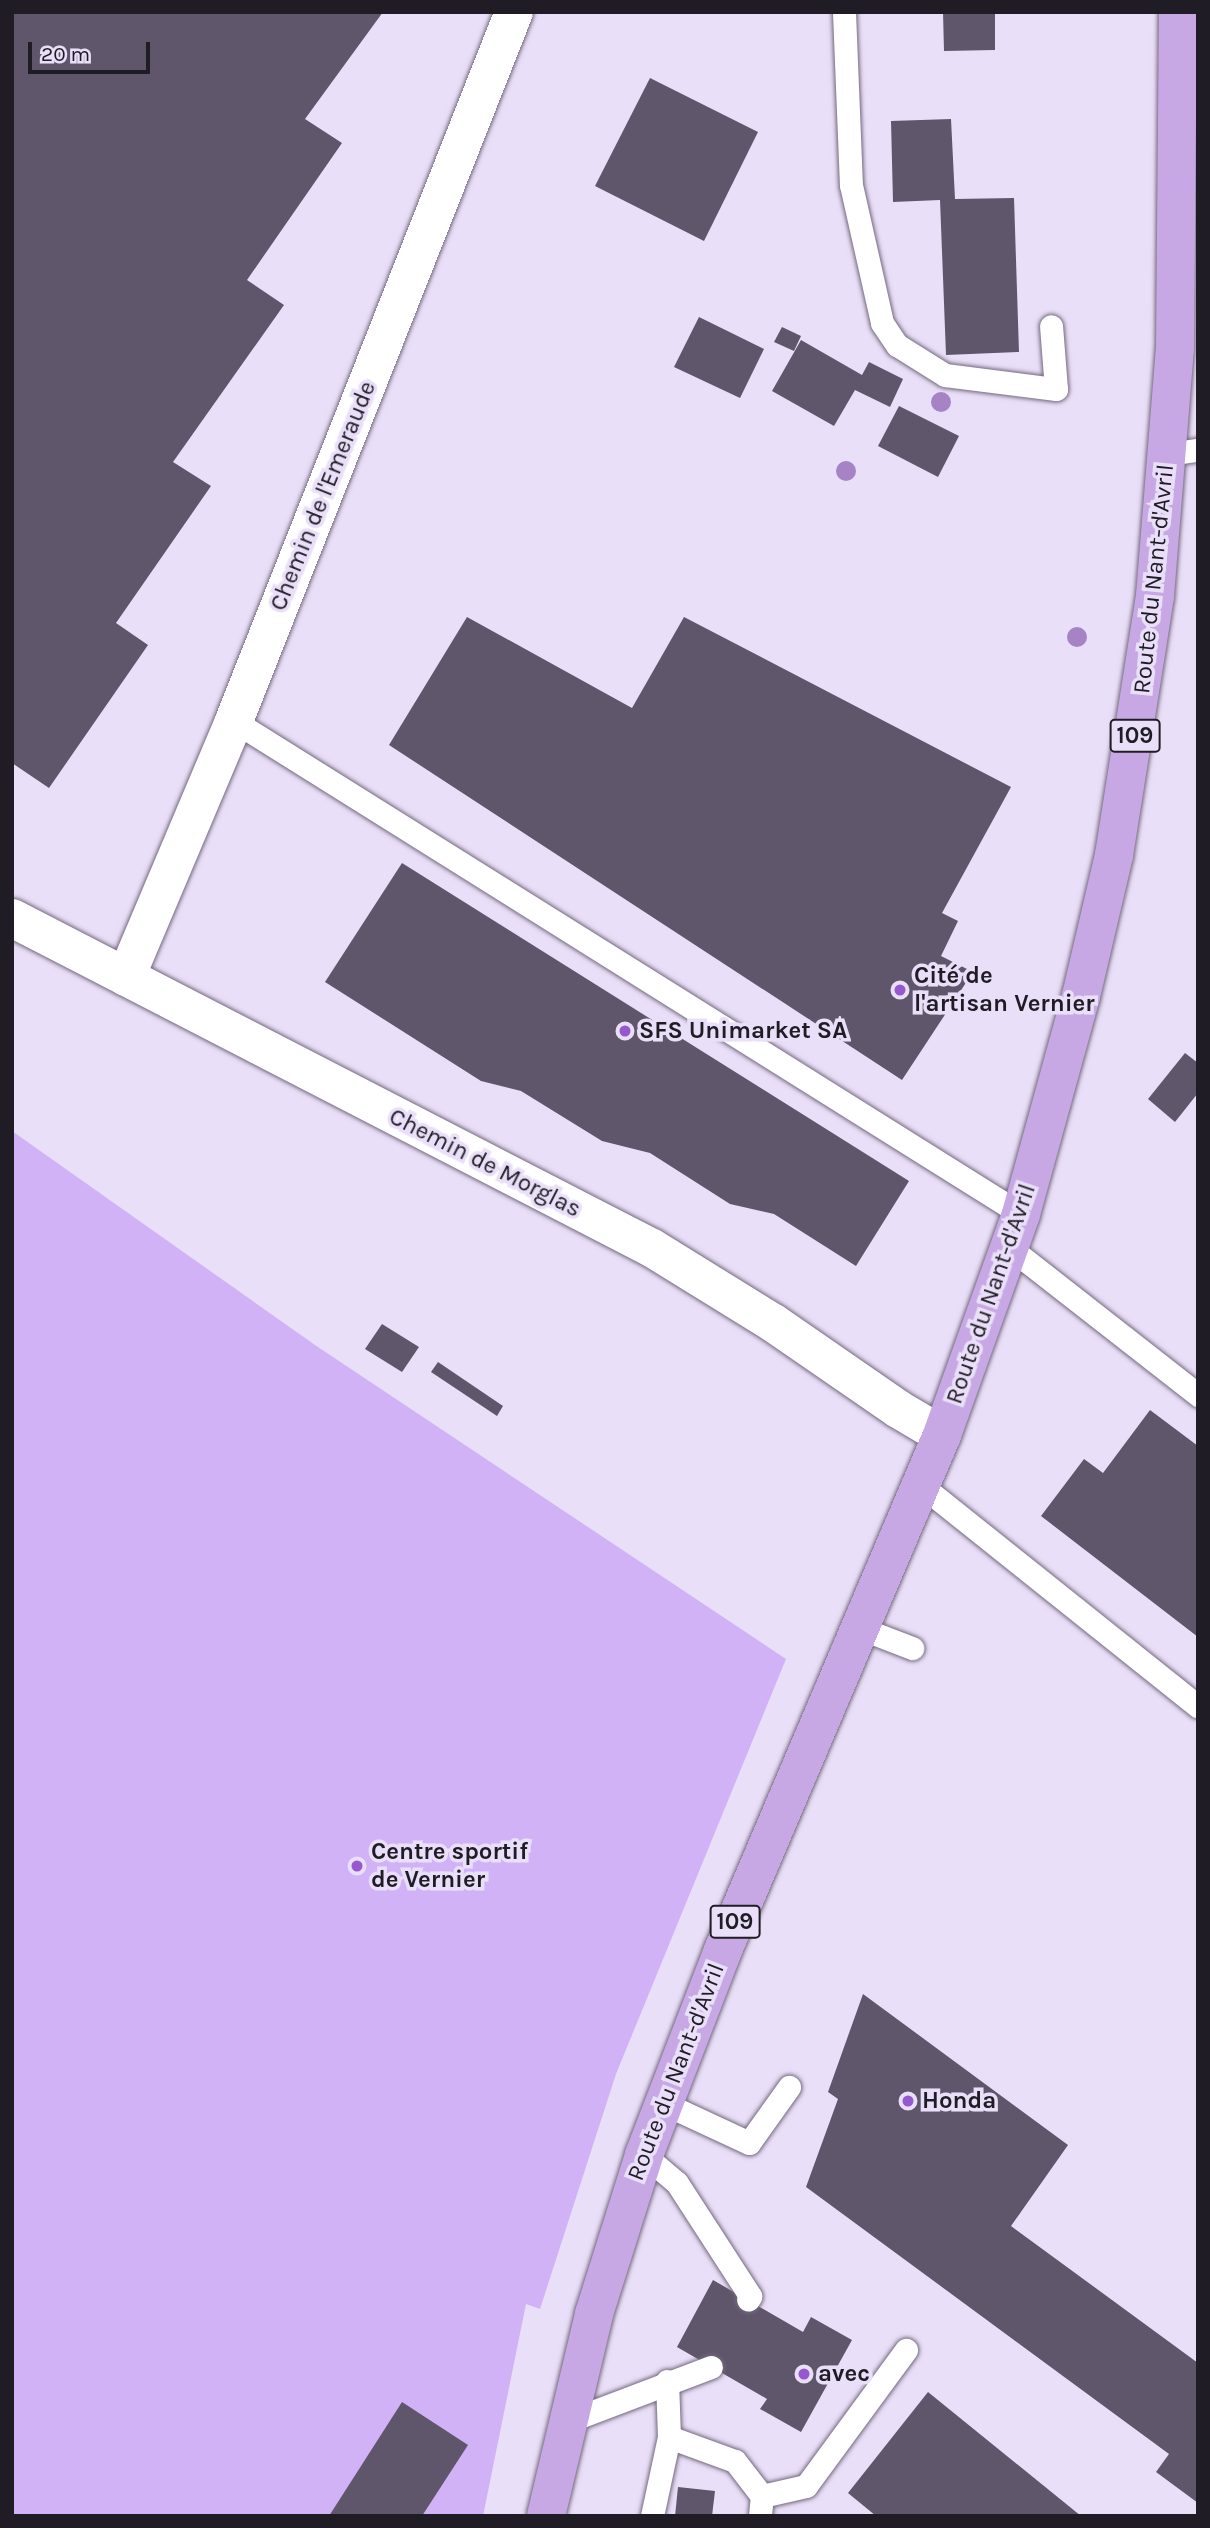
<!DOCTYPE html>
<html>
<head>
<meta charset="utf-8">
<style>
  body { margin:0 }
  #map { position:relative; width:1210px; height:2528px; overflow:hidden; background:#eadff8; font-family:Karla,sans-serif }
  div>[style] { position:absolute }
  .green>* { inset:0; background:#d2b2f6 }
  .building>* { inset:0; background:#60566b }
  .roads { filter:drop-shadow(0 0 2px #73697f) drop-shadow(0 0 2px #73697f) }
  .service>* { height:23px; margin:-11.5px; padding:0 11.5px; transform-origin:11.5px; border-radius:11.5px; background:#fff }
  .minor>* { height:38px; margin:-19px; padding:0 19px; transform-origin:19px; border-radius:19px; background:#fff }
  .primary>* { height:38px; margin:-19px; padding:0 19px; transform-origin:19px; border-radius:19px; background:#c7a8e5 }
  .trees>* { width:20px; height:20px; margin:-10px; border-radius:50%; background:#a583c5 }
  .dots>* { width:19px; height:19px; translate:-50% -50%; box-sizing:border-box; border:4px solid #eadff8; border-radius:50% }
  span { translate:-50% -50%; white-space:nowrap; text-align:center; line-height:1.15; -webkit-text-stroke:7px #eadff8; paint-order:stroke }
  .shield-label span { padding:2px 5px; background:#eadff8; border:2px solid; border-radius:5px; -webkit-text-stroke-width:0 }
  .shield-label { font-size:23px; color:#201c25; font-weight:700 }
  .street-label { font-size:24px; color:#201c25 }
  .poi-label { font-size:24px; color:#201c25; font-weight:700 }
  .left { translate:0 -50%; text-align:left }
  .frame { position:absolute; inset:0; border:14px solid #201c25; pointer-events:none }
  .scale { position:absolute; left:28px; top:42px; width:122px; height:32px; box-sizing:border-box; border:4px solid #201c25; border-top:0; padding-left:9px; font-size:21px; line-height:24px; white-space:nowrap; color:#201c25; -webkit-text-stroke:5px #eadff8; paint-order:stroke }
</style>
</head>
<body>
<div id="map">
  <div class="green">
    <div style="clip-path:polygon(12px 1131px,315px 1345px,786px 1659px,616px 2074px,540px 2309px,526px 2304px,483px 2516px,12px 2516px)"></div>
  </div>
  <div class="building">
    <div style="clip-path:polygon(12px 12px,383px 12px,305px 119px,342px 143px,247px 280px,284px 305px,173px 462px,211px 486px,116px 623px,148px 645px,49px 788px,12px 763px)"></div>
    <div style="clip-path:polygon(943px 12px,995px 12px,995px 50px,944px 51px)"></div>
    <div style="clip-path:polygon(650px 78px,758px 132px,704px 241px,595px 186px)"></div>
    <div style="clip-path:polygon(951px 119px,955px 199px,1014px 198px,1019px 352px,946px 355px,940px 200px,893px 202px,891px 121px)"></div>
    <div style="clip-path:polygon(699px 317px,764px 349px,740px 398px,674px 367px)"></div>
    <div style="clip-path:polygon(782px 327px,801px 336px,794px 351px,774px 342px)"></div>
    <div style="clip-path:polygon(801px 340px,862px 375px,869px 362px,903px 379px,890px 407px,855px 390px,834px 426px,772px 391px)"></div>
    <div style="clip-path:polygon(899px 406px,959px 436px,938px 477px,878px 446px)"></div>
    <div style="clip-path:polygon(467px 617px,632px 708px,684px 617px,1011px 787px,942px 913px,958px 921px,941px 956px,973px 972px,902px 1080px,389px 745px)"></div>
    <div style="clip-path:polygon(402px 863px,909px 1181px,856px 1266px,774px 1214px,730px 1204px,650px 1153px,602px 1141px,521px 1091px,481px 1081px,325px 982px)"></div>
    <div style="clip-path:polygon(1185px 1053px,1198px 1063px,1198px 1093px,1175px 1122px,1148px 1099px)"></div>
    <div style="clip-path:polygon(382px 1324px,419px 1347px,402px 1372px,365px 1349px)"></div>
    <div style="clip-path:polygon(438px 1362px,503px 1406px,497px 1416px,431px 1372px)"></div>
    <div style="clip-path:polygon(1150px 1410px,1198px 1446px,1198px 1637px,1041px 1516px,1084px 1459px,1103px 1473px)"></div>
    <div style="clip-path:polygon(863px 1994px,1068px 2145px,1011px 2226px,1198px 2363px,1198px 2503px,1156px 2472px,1169px 2454px,806px 2187px,838px 2099px,828px 2092px)"></div>
    <div style="clip-path:polygon(713px 2280px,803px 2332px,811px 2317px,852px 2340px,801px 2432px,760px 2409px,767px 2399px,677px 2347px)"></div>
    <div style="clip-path:polygon(928px 2392px,1081px 2516px,876px 2516px,848px 2493px)"></div>
    <div style="clip-path:polygon(402px 2402px,468px 2445px,422px 2516px,329px 2516px)"></div>
    <div style="clip-path:polygon(678px 2487px,715px 2491px,712px 2516px,675px 2516px)"></div>
  </div>
  <div class="roads">
    <div class="service">
      <div style="left:844px;top:12px;width:173px;rotate:87.7deg"></div>
      <div style="left:851px;top:185px;width:141px;rotate:77.3deg"></div>
      <div style="left:882px;top:323px;width:27px;rotate:56deg"></div>
      <div style="left:897px;top:345px;width:57px;rotate:32deg"></div>
      <div style="left:945px;top:375px;width:112px;rotate:7.2deg"></div>
      <div style="left:1056px;top:389px;width:63px;rotate:-94.5deg"></div>
      <div style="left:1168px;top:454px;width:30px;rotate:-8deg"></div>
      <div style="left:234px;top:721px;width:929px;rotate:32.06deg"></div>
      <div style="left:1010px;top:1248px;width:239px;rotate:38deg"></div>
      <div style="left:922px;top:1486px;width:353px;rotate:38.6deg"></div>
      <div style="left:860px;top:1628px;width:56px;rotate:21deg"></div>
      <div style="left:663px;top:2103px;width:95px;rotate:24.9deg"></div>
      <div style="left:749px;top:2143px;width:69px;rotate:-54.5deg"></div>
      <div style="left:644px;top:2155px;width:43px;rotate:40.3deg"></div>
      <div style="left:677px;top:2183px;width:135px;rotate:57.1deg"></div>
      <div style="left:750px;top:2296px;width:4px;rotate:117deg"></div>
      <div style="left:566px;top:2422px;width:155px;rotate:-20.8deg"></div>
      <div style="left:669px;top:2437px;width:70px;rotate:20deg"></div>
      <div style="left:735px;top:2461px;width:44px;rotate:52.4deg"></div>
      <div style="left:762px;top:2496px;width:20px;rotate:96deg"></div>
      <div style="left:762px;top:2496px;width:45px;rotate:-12.8deg"></div>
      <div style="left:806px;top:2486px;width:169px;rotate:-53.7deg"></div>
      <div style="left:652px;top:2516px;width:81px;rotate:-77.9deg"></div>
      <div style="left:669px;top:2437px;width:56px;rotate:-92deg"></div>
    </div>
    <div class="minor">
      <div style="left:12px;top:918px;width:720px;rotate:27.28deg"></div>
      <div style="left:652px;top:1248px;width:141px;rotate:31.7deg"></div>
      <div style="left:772px;top:1322px;width:153px;rotate:34.6deg"></div>
      <div style="left:898px;top:1409px;width:51px;rotate:30.6deg"></div>
      <div style="left:126px;top:977px;width:278px;rotate:-67.1deg"></div>
      <div style="left:234px;top:721px;width:762px;rotate:-68.45deg"></div>
    </div>
    <div class="primary">
      <div style="left:546px;top:2516px;width:208px;rotate:-76.6deg"></div>
      <div style="left:594px;top:2314px;width:167px;rotate:-72.5deg"></div>
      <div style="left:644px;top:2155px;width:220px;rotate:-68.9deg"></div>
      <div style="left:723px;top:1950px;width:560px;rotate:-66.96deg"></div>
      <div style="left:942px;top:1435px;width:235px;rotate:-70.3deg"></div>
      <div style="left:1021px;top:1214px;width:226px;rotate:-74.6deg"></div>
      <div style="left:1081px;top:996px;width:145px;rotate:-76.8deg"></div>
      <div style="left:1114px;top:855px;width:262px;rotate:-81deg"></div>
      <div style="left:1155px;top:596px;width:248px;rotate:-85.4deg"></div>
      <div style="left:1175px;top:349px;width:337px;rotate:-89.5deg"></div>
    </div>
  </div>
  <div class="trees">
    <div style="left:941px;top:402px"></div>
    <div style="left:846px;top:471px"></div>
    <div style="left:1077px;top:637px"></div>
  </div>
  <div class="dots">
    <div style="left:900px;top:990px;background:#9658cf"></div>
    <div style="left:625px;top:1031px;background:#9658cf"></div>
    <div style="left:357px;top:1866px;background:#9658cf"></div>
    <div style="left:908px;top:2101px;background:#9658cf"></div>
    <div style="left:804px;top:2374px;background:#9658cf"></div>
  </div>
  <div class="shield-label">
    <span style="left:1135px;top:736px">109</span>
    <span style="left:735px;top:1922px">109</span>
  </div>
  <div class="street-label">
    <span style="left:323px;top:496px;rotate:-68deg">Chemin de l'Emeraude</span>
    <span style="left:1154px;top:579px;rotate:-84deg">Route du Nant-d'Avril</span>
    <span style="left:485px;top:1163px;rotate:27deg">Chemin de Morglas</span>
    <span style="left:991px;top:1294px;rotate:-71deg">Route du Nant-d'Avril</span>
    <span style="left:676px;top:2072px;rotate:-69deg">Route du Nant-d'Avril</span>
  </div>
  <div class="poi-label">
    <span class="left" style="left:914px;top:990px">Cité de<br>l'artisan Vernier</span>
    <span class="left" style="left:639px;top:1031px">SFS Unimarket SA</span>
    <span class="left" style="left:371px;top:1866px">Centre sportif<br>de Vernier</span>
    <span class="left" style="left:922px;top:2101px">Honda</span>
    <span class="left" style="left:818px;top:2374px">avec</span>
  </div>
  <div class="frame"></div>
  <div class="scale">20 m</div>
</div>
</body>
</html>
